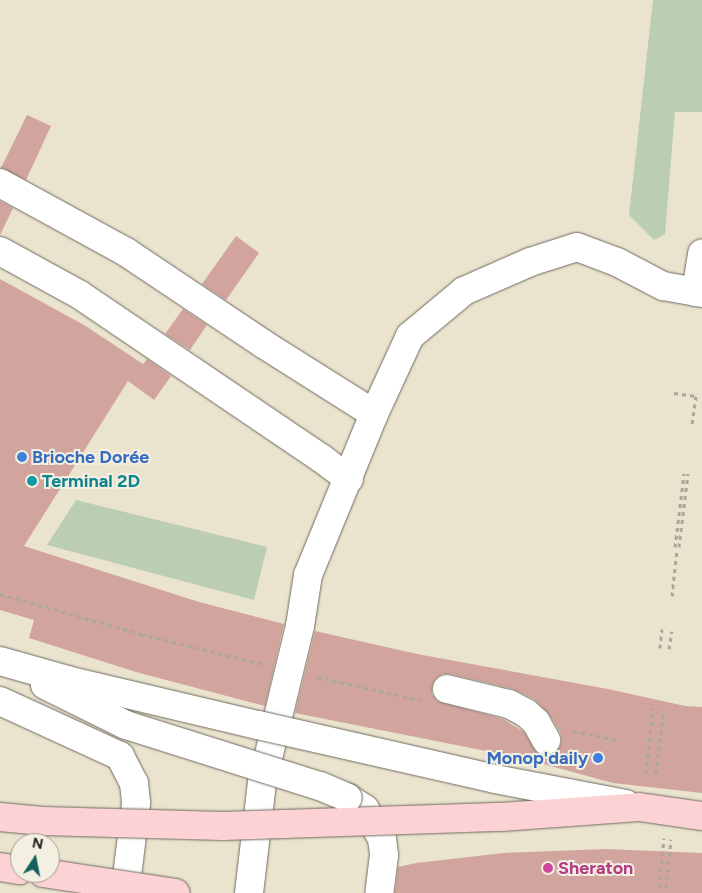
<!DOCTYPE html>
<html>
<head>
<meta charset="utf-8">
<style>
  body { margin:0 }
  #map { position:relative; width:702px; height:893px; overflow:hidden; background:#f3efe1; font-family:Figtree,sans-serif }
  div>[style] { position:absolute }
  .built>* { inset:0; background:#eae3ce }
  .green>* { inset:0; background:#bbcdb3 }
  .building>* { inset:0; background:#d2a49e }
  .path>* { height:3px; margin-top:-1.5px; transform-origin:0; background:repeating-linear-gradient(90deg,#aaa79c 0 4px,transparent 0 8px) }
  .roads { filter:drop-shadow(0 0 1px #6f6a5f) drop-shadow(0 0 1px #6f6a5f) }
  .minor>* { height:28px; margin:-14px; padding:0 14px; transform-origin:14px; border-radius:14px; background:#fff }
  .major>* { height:28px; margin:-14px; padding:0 14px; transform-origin:14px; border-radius:14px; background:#fdd2d4 }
  .bridges { filter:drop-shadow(0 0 1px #6f6a5f) drop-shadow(0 0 1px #6f6a5f) }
  .minor-bridge>* { height:28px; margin:-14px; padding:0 14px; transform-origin:14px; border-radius:14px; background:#fff }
  .major-bridge>* { height:28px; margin:-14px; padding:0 14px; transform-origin:14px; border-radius:14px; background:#fdd2d4 }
  .dots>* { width:14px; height:14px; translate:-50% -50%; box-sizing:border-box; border:2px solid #f3efe1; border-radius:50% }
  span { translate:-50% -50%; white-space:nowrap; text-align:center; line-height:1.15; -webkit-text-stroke:4px #f3efe1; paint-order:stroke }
  .shop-label { font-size:18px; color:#366cbe; font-weight:700 }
  .left { translate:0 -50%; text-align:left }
  .right { translate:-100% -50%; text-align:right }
  .culture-label { font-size:18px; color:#0d838f; font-weight:700 }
  .hotel-label { font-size:18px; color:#b23c85; font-weight:700 }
  .north { position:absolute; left:10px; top:833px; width:50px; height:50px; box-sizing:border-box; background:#f3efe1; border:1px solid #9e9b91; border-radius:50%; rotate:11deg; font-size:14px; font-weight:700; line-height:20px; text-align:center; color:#1f1d18 }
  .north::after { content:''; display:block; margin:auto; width:18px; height:22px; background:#146360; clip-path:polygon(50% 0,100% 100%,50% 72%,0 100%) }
</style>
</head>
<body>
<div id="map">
  <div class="built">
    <div style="clip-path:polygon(evenodd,0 0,702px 0,702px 893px,0 893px,0 0,20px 843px,50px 843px,50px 873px,20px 873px,20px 843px)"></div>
  </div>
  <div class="green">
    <div style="clip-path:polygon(653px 0,702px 0,702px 112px,675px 112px,665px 234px,654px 240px,629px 215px)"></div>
    <div style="clip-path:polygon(76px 500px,267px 547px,254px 600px,47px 545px)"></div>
  </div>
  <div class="building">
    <div style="clip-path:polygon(27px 115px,51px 126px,26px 180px,1px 168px)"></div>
    <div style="clip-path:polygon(0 201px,13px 208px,0 235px)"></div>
    <div style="clip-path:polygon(236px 236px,259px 253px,226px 300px,202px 284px)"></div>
    <div style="clip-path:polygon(0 279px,84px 325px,143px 364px,147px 359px,171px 376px,154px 400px,128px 381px,24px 546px,199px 602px,284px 624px,265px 706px,136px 672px,29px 638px,34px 620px,0 610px)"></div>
    <div style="clip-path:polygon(183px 309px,207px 325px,190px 350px,165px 334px)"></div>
    <div style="clip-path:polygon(evenodd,315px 631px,417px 654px,608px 689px,685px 706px,702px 707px,702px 793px,613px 783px,521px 758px,295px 713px,315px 631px,442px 674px,451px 674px,513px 689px,534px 699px,549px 714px,560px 732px,562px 741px,559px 748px,553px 754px,545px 756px,538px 754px,524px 732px,503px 719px,437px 701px,432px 694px,432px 686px,435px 679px,442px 674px)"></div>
    <div style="clip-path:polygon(606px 849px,702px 853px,702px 893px,395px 893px,398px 867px,416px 863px,504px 853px)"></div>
  </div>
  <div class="path">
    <div style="left:674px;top:393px;width:22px;rotate:8deg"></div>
    <div style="left:696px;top:396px;width:29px;rotate:98deg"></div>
    <div style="left:675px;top:547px;width:74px;rotate:-83deg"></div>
    <div style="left:679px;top:547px;width:74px;rotate:-83deg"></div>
    <div style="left:0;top:594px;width:147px;rotate:15.8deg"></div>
    <div style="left:141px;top:634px;width:125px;rotate:13.9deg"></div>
    <div style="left:672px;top:596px;width:47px;rotate:-83.9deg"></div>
    <div style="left:660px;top:648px;width:19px;rotate:-84deg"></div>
    <div style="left:669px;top:649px;width:18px;rotate:-81deg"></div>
    <div style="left:317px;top:677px;width:106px;rotate:12.6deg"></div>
    <div style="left:573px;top:731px;width:45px;rotate:11.6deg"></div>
    <div style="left:646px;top:773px;width:66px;rotate:-83.9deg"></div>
    <div style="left:656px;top:774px;width:66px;rotate:-83.1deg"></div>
    <div style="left:659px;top:887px;width:49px;rotate:-84.2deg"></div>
    <div style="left:666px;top:888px;width:49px;rotate:-84.2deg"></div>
  </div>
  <div class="roads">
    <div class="minor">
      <div style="left:0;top:183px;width:144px;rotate:28.7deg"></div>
      <div style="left:126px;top:252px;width:167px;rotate:33.8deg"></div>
      <div style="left:265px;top:345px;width:129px;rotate:32.3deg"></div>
      <div style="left:0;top:251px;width:91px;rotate:28.8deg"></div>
      <div style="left:80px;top:295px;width:291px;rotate:34.1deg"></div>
      <div style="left:321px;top:458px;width:35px;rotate:37deg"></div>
      <div style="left:696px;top:292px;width:39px;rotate:-81deg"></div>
      <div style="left:447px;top:689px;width:64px;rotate:13.6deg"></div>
      <div style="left:509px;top:704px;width:19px;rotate:28deg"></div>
      <div style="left:526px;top:713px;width:13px;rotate:42deg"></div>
      <div style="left:536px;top:722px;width:21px;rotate:61deg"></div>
      <div style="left:0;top:701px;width:132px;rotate:24.6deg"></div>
      <div style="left:120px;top:756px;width:30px;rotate:63deg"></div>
      <div style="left:134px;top:783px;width:20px;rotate:84deg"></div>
      <div style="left:136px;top:803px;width:91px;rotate:97deg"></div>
      <div style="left:348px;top:798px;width:20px;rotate:33deg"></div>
      <div style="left:365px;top:809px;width:34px;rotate:60deg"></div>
      <div style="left:382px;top:838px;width:17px;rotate:83deg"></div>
      <div style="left:384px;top:855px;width:38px;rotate:97deg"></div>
      <div style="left:249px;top:893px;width:111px;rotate:-83.3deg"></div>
      <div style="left:262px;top:783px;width:162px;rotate:-76.4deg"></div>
      <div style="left:300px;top:626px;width:52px;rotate:-81.1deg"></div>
      <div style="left:308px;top:575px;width:174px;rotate:-67.7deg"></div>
      <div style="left:374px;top:414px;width:86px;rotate:-65.2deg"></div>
      <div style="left:410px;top:336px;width:70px;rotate:-39.8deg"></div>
      <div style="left:464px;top:291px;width:72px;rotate:-23.7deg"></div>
      <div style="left:530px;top:262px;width:49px;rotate:-17.7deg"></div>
      <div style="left:577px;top:247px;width:43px;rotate:20.6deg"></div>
      <div style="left:617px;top:262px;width:52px;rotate:27.6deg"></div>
      <div style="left:663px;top:286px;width:40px;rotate:10deg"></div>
    </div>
    <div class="major">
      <div style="left:0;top:867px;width:20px;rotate:9deg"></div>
    </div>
  </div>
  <div class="bridges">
    <div class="minor-bridge">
      <div style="left:0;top:661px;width:70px;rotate:15.8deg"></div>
      <div style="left:67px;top:680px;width:196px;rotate:13.3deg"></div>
      <div style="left:258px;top:725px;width:243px;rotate:12.8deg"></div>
      <div style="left:495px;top:779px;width:133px;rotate:10.8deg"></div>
      <div style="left:45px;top:685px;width:90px;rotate:26.3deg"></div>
      <div style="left:126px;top:725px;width:203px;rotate:17.5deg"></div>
      <div style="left:320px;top:786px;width:30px;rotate:23deg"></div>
    </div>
    <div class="major-bridge">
      <div style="left:0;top:817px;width:43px;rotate:5.3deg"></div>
      <div style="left:43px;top:821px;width:180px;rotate:1.6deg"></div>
      <div style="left:223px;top:826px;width:278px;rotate:-1.9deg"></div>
      <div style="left:501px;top:817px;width:138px;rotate:-4.1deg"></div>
      <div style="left:639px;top:807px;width:64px;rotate:8.1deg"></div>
      <div style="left:43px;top:873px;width:134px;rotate:8.6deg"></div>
    </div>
  </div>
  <div class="dots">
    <div style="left:22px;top:457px;background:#3f7fe0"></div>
    <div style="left:32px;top:481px;background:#0f9aa8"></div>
    <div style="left:598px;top:758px;background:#3f7fe0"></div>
    <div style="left:548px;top:868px;background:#d1479c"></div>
  </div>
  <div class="shop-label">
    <span class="left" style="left:32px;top:457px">Brioche Dorée</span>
    <span class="right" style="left:588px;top:758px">Monop'daily</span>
  </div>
  <div class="culture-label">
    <span class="left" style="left:42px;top:481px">Terminal 2D</span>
  </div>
  <div class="hotel-label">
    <span class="left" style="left:558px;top:868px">Sheraton</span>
  </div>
  <div class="north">N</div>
</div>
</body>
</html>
